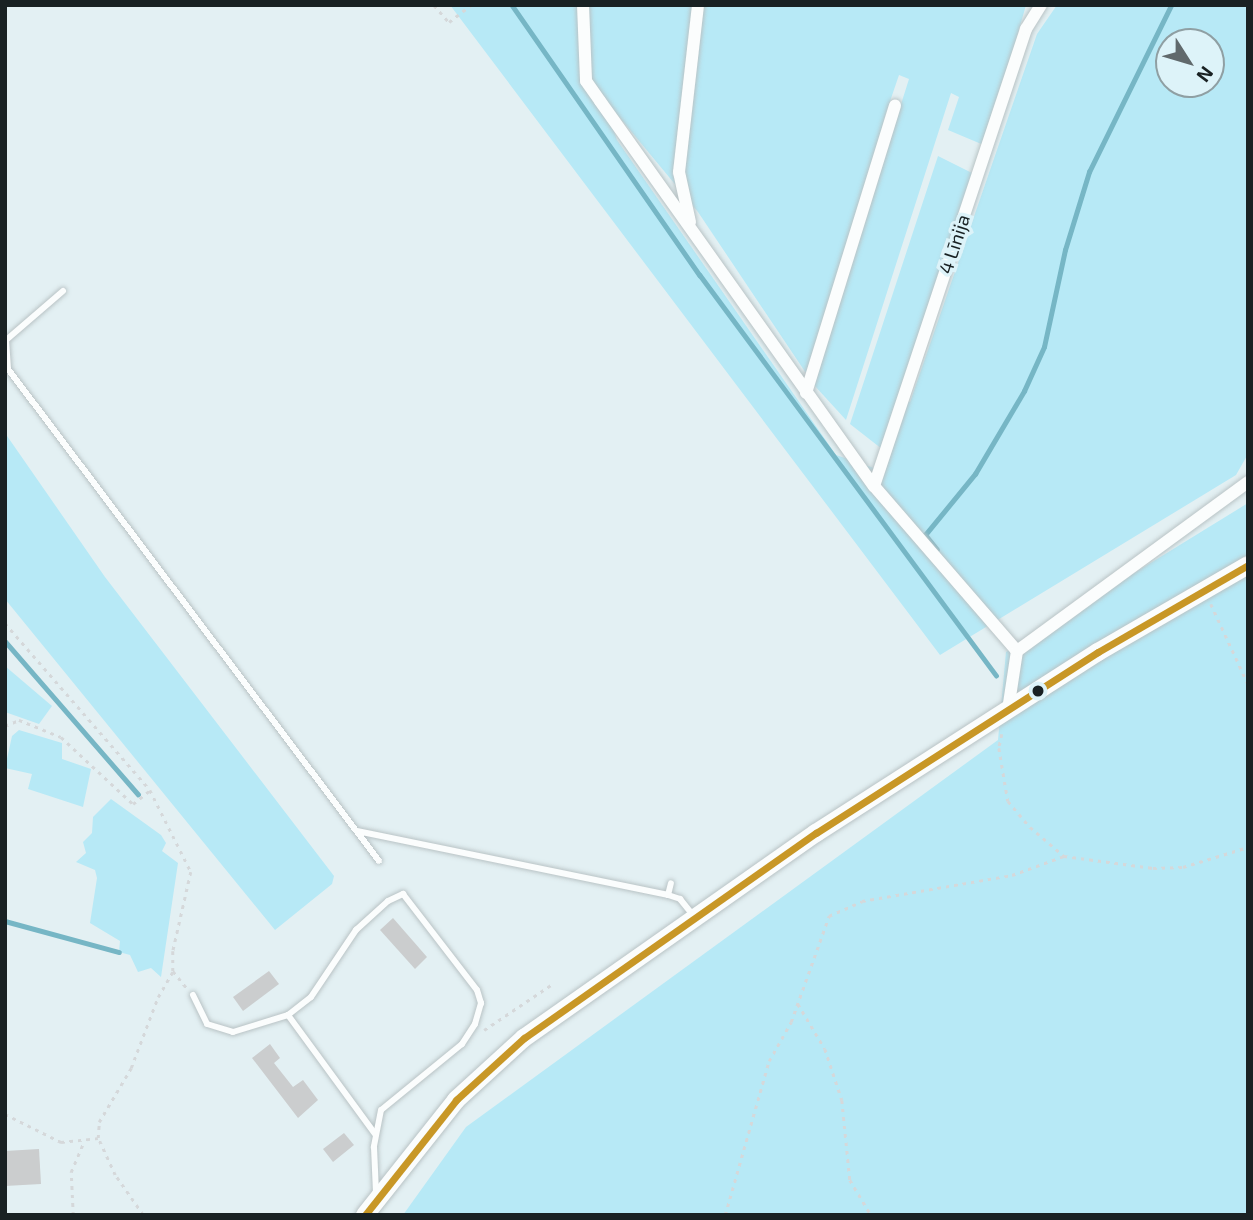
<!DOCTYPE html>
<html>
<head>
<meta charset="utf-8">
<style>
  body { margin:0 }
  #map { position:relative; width:1253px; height:1220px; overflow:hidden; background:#e3f0f3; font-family:"Exo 2",sans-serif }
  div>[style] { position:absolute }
  .green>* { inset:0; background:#b7e9f6 }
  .stream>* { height:4.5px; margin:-2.25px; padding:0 2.25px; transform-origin:2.25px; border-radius:2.25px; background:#76b6c5 }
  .building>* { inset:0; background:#cbcdce }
  .path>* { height:2.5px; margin-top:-1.25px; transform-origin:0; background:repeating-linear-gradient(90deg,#d5d8da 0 3.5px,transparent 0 8.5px) }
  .roads { filter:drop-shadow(0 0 2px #b9c3c5) drop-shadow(0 0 2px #b9c3c5) }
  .service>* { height:6px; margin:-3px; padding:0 3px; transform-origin:3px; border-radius:3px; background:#fbfdfd }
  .minor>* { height:12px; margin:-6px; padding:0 6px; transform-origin:6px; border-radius:6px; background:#fbfdfd }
  .secondary>* { height:18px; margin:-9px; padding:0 9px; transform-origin:9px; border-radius:9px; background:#fbfdfd }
  .bus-1>* { height:7px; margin:-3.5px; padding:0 3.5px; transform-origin:3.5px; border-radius:3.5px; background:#c89726 }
  .dots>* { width:19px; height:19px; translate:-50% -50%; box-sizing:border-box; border:4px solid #ddf3f9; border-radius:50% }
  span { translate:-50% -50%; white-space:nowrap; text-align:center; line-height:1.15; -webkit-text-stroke:7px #ddf3f9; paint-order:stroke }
  .street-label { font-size:19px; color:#192123 }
  .frame { position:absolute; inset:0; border:7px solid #192123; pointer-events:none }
  .north { position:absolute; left:1155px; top:28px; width:70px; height:70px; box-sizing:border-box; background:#ddf3f9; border:2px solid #8f9fa3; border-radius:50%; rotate:127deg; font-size:19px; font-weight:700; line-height:28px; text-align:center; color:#192123 }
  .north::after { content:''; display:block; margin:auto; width:24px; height:32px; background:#60696c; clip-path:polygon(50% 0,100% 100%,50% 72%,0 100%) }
</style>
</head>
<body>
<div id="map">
  <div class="green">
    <div style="clip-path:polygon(evenodd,450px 5px,1026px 5px,986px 146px,948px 130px,959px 97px,951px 93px,846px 420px,814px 385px,698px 212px,601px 95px,617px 140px,836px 455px,874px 468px,882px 449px,850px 424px,938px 156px,976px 175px,901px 399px,910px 402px,1037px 34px,1057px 5px,1248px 5px,1248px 454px,1236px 475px,940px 655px,450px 5px,1169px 42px,1211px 42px,1211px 84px,1169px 84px,1169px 42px,450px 5px,899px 75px,909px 79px,863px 224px,885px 116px,899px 75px)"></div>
    <div style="clip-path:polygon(5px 433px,105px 577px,334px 876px,332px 884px,275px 930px,5px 599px)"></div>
    <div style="clip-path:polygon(1248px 503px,1248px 1215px,403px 1215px,466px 1127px,998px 740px,1006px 652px)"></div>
    <div style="clip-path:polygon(5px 666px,52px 706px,39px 724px,5px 712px)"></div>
    <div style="clip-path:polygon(19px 730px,62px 743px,62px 759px,91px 769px,83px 807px,28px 789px,32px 774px,5px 768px,12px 736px)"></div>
    <div style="clip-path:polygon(111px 799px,161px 835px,166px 843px,162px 851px,178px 863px,161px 977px,151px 968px,138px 972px,130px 955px,119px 952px,120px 941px,90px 923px,97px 878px,95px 870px,76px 862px,86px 853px,83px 842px,92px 833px,93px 817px)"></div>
  </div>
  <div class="stream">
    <div style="left:512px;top:5px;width:329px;rotate:55.2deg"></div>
    <div style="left:700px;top:275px;width:498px;rotate:53.5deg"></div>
    <div style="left:937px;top:550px;width:19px;rotate:-129deg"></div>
    <div style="left:925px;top:535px;width:79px;rotate:-50.7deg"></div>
    <div style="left:975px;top:474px;width:96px;rotate:-59.4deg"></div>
    <div style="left:1024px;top:391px;width:48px;rotate:-65.6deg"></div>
    <div style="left:1044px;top:347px;width:99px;rotate:-77.8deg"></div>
    <div style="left:1065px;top:250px;width:82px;rotate:-72.9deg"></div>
    <div style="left:1089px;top:172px;width:186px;rotate:-63.8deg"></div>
    <div style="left:5px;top:641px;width:203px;rotate:49deg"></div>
    <div style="left:5px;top:921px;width:118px;rotate:15.2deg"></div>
  </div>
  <div class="building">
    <div style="clip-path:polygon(393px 918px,427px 957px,415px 969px,380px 930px)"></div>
    <div style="clip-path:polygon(269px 971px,279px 984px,243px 1011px,233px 997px)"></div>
    <div style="clip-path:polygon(270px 1044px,280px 1058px,274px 1063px,293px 1087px,303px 1080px,318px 1100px,298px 1118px,252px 1058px)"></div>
    <div style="clip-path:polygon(344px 1133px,354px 1145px,333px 1162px,323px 1149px)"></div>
    <div style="clip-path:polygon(39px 1149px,41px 1184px,5px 1186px,5px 1151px)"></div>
  </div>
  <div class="path">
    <div style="left:434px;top:5px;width:23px;rotate:49deg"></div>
    <div style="left:449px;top:22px;width:28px;rotate:-38deg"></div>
    <div style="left:1211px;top:604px;width:88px;rotate:65.2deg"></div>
    <div style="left:5px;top:623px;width:221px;rotate:49deg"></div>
    <div style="left:150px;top:790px;width:92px;rotate:63.4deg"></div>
    <div style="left:191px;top:872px;width:81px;rotate:102.8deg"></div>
    <div style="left:173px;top:951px;width:20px;rotate:90deg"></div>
    <div style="left:173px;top:971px;width:21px;rotate:51deg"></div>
    <div style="left:5px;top:726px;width:15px;rotate:-23deg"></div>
    <div style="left:19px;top:720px;width:45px;rotate:22deg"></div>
    <div style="left:61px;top:737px;width:98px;rotate:42.9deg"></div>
    <div style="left:133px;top:804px;width:22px;rotate:-39deg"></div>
    <div style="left:1002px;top:734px;width:14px;rotate:102deg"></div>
    <div style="left:999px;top:748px;width:54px;rotate:80.4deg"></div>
    <div style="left:1008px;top:801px;width:34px;rotate:50deg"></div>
    <div style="left:1030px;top:827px;width:45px;rotate:40.5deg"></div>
    <div style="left:1064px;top:856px;width:90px;rotate:7.7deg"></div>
    <div style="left:1153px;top:868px;width:30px;rotate:-2deg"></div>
    <div style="left:1183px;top:867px;width:68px;rotate:-17.1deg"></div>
    <div style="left:798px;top:1004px;width:52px;rotate:59deg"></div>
    <div style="left:825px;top:1049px;width:54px;rotate:71.6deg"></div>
    <div style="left:842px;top:1100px;width:80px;rotate:84.3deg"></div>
    <div style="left:850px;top:1180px;width:41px;rotate:59deg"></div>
    <div style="left:484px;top:1030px;width:81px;rotate:-33.9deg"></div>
    <div style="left:5px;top:1114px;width:63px;rotate:26.6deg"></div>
    <div style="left:61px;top:1142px;width:37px;rotate:-6deg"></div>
    <div style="left:73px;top:1215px;width:43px;rotate:-92.7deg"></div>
    <div style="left:71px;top:1172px;width:33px;rotate:-67deg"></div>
    <div style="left:143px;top:1215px;width:49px;rotate:-125deg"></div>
    <div style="left:115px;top:1175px;width:41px;rotate:-114.7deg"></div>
    <div style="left:98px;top:1138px;width:16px;rotate:-86deg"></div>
    <div style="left:99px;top:1122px;width:63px;rotate:-59.3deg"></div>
    <div style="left:131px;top:1068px;width:76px;rotate:-69.2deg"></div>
    <div style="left:158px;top:997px;width:30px;rotate:-60deg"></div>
    <div style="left:725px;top:1215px;width:160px;rotate:-74.1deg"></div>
    <div style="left:769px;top:1061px;width:45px;rotate:-60.6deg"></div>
    <div style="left:791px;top:1022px;width:113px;rotate:-70.3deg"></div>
    <div style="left:829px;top:916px;width:36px;rotate:-24deg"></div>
    <div style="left:862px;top:901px;width:152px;rotate:-9.8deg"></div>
    <div style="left:1012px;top:875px;width:55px;rotate:-20.1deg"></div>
  </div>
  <div class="roads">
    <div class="service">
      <div style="left:63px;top:291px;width:75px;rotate:139.3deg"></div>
      <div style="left:6px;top:340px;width:29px;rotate:86deg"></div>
      <div style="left:8px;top:369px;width:616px;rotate:52.98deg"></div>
      <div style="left:357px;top:831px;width:318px;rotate:11.6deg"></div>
      <div style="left:668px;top:895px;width:13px;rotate:18deg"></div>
      <div style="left:680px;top:899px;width:21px;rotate:51deg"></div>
      <div style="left:668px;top:895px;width:12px;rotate:-76deg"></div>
      <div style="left:193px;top:995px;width:32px;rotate:64deg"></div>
      <div style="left:207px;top:1024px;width:27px;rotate:17deg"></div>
      <div style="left:233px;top:1032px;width:58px;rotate:-17.2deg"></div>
      <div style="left:288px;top:1015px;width:29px;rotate:-38deg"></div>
      <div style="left:311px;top:997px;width:81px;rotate:-56.1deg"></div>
      <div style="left:356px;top:930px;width:43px;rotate:-42.2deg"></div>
      <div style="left:388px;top:901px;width:17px;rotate:-25deg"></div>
      <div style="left:403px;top:894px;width:121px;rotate:52.4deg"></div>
      <div style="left:477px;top:990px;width:14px;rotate:73deg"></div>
      <div style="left:481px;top:1003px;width:22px;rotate:106deg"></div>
      <div style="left:475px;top:1024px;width:24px;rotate:123deg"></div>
      <div style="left:462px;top:1044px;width:104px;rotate:140.8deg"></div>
      <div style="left:381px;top:1110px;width:38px;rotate:101deg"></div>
      <div style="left:374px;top:1147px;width:46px;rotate:87.5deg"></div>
      <div style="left:288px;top:1015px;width:147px;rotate:53.8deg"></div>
    </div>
    <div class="minor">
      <div style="left:583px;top:5px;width:76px;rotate:87.7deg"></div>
      <div style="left:586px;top:81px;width:24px;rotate:55deg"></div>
      <div style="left:600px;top:101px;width:473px;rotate:54.6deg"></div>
      <div style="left:874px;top:486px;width:218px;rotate:49.1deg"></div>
      <div style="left:1017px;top:651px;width:60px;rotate:98.7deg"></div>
      <div style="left:690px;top:222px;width:51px;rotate:-102.4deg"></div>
      <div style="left:679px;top:172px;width:168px;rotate:-83.5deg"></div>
      <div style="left:806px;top:393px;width:301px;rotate:-72.8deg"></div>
      <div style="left:874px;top:486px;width:482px;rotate:-71.6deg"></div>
      <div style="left:1026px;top:29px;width:28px;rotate:-58deg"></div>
      <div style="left:1017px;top:651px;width:286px;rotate:-36.2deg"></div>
    </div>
    <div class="secondary">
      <div style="left:365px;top:1215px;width:147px;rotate:-51.6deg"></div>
      <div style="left:456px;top:1100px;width:92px;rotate:-42.4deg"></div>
      <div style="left:524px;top:1038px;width:357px;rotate:-35.1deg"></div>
      <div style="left:816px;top:833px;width:335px;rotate:-32.7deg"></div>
      <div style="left:1098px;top:652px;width:173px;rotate:-30.1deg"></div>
    </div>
  </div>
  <div class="bus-1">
    <div style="left:365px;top:1215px;width:147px;rotate:-51.6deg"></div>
    <div style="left:456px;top:1100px;width:92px;rotate:-42.4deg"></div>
    <div style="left:524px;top:1038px;width:357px;rotate:-35.1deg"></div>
    <div style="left:816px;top:833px;width:335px;rotate:-32.7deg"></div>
    <div style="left:1098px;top:652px;width:173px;rotate:-30.1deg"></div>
  </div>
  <div class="dots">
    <div style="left:1038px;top:691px;background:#192123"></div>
  </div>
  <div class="street-label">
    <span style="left:954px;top:244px;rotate:-72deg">4 Līnija</span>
  </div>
  <div class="frame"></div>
  <div class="north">N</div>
</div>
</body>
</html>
